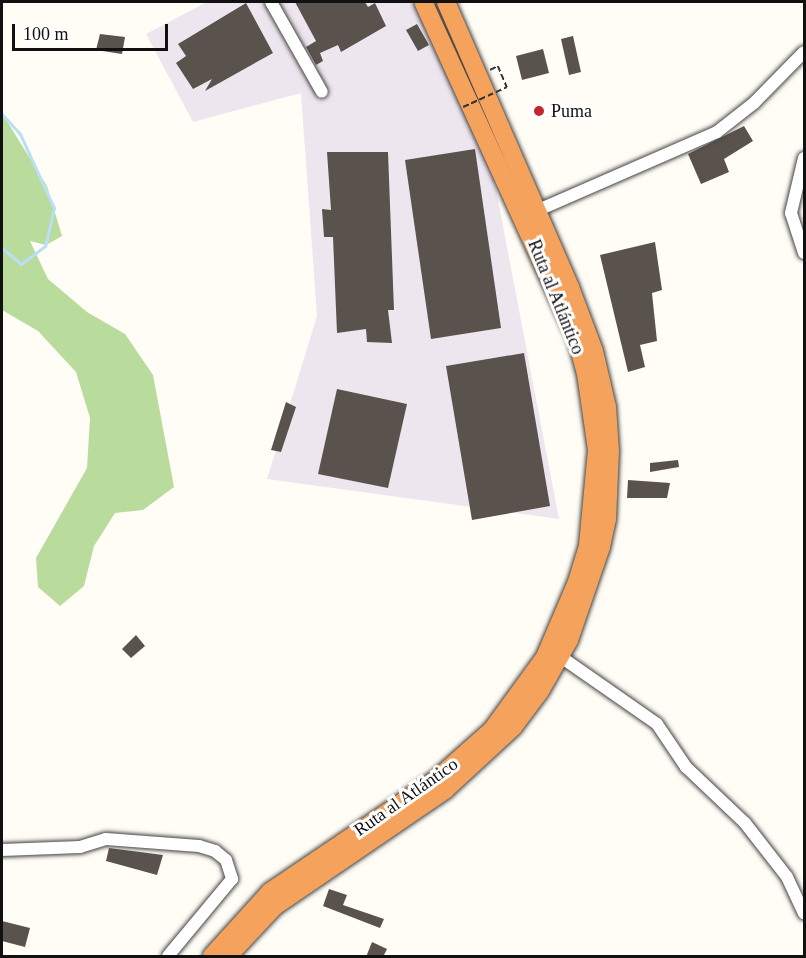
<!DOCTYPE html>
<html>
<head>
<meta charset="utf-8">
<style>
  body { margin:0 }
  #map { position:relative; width:806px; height:958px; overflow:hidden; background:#fffdf5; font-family:"Times New Roman",serif }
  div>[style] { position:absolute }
  .industrial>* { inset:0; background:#eee6ef }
  .forest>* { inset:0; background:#b9dc9c }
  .stream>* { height:3px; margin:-1.5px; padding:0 1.5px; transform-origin:1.5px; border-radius:1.5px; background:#b9e0f7 }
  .building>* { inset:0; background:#5a524d }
  .path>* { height:1.5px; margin-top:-0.75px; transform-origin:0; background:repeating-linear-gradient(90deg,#333 0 6px,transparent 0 9px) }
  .roads { filter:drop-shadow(0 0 2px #444) drop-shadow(0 0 2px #444) }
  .minor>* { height:12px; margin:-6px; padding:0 6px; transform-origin:6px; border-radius:6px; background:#fff }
  .highway>* { height:18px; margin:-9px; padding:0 9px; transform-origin:9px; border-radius:9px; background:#f5a25d }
  .path-bridge>* { height:1.5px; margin-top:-0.75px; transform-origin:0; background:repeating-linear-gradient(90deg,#333 0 6px,transparent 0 9px) }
  .dots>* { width:16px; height:16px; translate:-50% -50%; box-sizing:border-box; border:3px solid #fff; border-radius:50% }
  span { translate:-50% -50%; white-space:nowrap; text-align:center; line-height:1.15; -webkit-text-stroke:6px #fff; paint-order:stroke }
  .poi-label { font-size:18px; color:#111 }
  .left { translate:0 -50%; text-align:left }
  .street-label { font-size:18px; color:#111 }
  .frame { position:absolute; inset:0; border:3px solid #111; pointer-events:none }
  .scale { position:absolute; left:12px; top:24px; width:156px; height:27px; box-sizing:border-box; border:3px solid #111; border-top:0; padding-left:8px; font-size:18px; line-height:21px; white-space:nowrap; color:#111; -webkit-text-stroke:4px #fff; paint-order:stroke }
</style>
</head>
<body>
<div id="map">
  <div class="industrial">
    <div style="clip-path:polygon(207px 2px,416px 2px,490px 158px,559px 519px,267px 479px,317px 316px,301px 93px,193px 122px,146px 34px)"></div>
  </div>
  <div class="forest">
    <div style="clip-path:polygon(2px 113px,47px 186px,62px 236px,46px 245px,30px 241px,48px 279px,87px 312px,125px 334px,153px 375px,174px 487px,143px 510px,115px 513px,94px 546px,84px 586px,60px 606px,38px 587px,36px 558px,87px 468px,90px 418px,76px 372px,38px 331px,2px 310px)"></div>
  </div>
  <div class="stream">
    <div style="left:2px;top:114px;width:27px;rotate:48deg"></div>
    <div style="left:20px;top:134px;width:81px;rotate:65.3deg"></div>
    <div style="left:54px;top:208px;width:39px;rotate:103deg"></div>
    <div style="left:45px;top:246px;width:30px;rotate:143deg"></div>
    <div style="left:21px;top:264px;width:25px;rotate:-140deg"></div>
  </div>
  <div class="building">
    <div style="clip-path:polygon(295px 2px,365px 2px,368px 7px,375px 3px,386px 26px,341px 52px,338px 45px,320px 53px,323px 61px,316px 65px,306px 47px,316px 41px)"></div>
    <div style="clip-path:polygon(246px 3px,273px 53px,205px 91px,212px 79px,193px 89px,176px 63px,186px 56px,178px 44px)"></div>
    <div style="clip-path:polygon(417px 24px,429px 45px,418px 51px,406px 30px)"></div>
    <div style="clip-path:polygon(100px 34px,125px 37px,122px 54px,96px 50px)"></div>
    <div style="clip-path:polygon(573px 36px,581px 72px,569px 75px,561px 39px)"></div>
    <div style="clip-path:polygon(543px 49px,549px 73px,522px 80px,516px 56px)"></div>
    <div style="clip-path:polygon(744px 126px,753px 141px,724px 159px,729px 172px,701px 184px,688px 154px)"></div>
    <div style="clip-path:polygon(475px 149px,501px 328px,431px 339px,405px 160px)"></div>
    <div style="clip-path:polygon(327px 152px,388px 152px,394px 310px,388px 310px,392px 343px,367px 342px,366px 329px,337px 333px,333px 237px,324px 237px,322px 209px,331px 210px)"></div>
    <div style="clip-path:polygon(655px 242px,662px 290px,652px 293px,657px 341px,640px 345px,645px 367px,628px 372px,600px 255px)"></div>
    <div style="clip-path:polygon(524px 353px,550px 506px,472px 520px,446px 366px)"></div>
    <div style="clip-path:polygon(337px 389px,407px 404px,388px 488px,318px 474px)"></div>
    <div style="clip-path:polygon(286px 402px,296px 407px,281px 452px,271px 450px)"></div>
    <div style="clip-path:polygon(678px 460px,679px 467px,650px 472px,650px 463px)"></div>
    <div style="clip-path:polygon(628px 480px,670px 483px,667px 498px,627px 498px)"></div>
    <div style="clip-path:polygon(136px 635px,145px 646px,131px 658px,122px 649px)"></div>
    <div style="clip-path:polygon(109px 848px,163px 855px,157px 875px,106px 861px)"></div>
    <div style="clip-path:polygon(329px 889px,347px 895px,343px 905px,384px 919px,380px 928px,323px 906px)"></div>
    <div style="clip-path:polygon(2px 921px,30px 928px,25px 947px,2px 941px)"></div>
    <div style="clip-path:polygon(372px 942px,387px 949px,383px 957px,366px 957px)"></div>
  </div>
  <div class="path">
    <div style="left:490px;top:70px;width:9px;rotate:-27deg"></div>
    <div style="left:498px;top:66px;width:23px;rotate:67deg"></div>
  </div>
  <div class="roads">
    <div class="minor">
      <div style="left:271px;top:2px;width:103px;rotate:60.5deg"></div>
      <div style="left:804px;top:158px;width:57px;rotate:103.3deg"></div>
      <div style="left:791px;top:213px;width:42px;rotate:72deg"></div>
      <div style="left:536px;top:211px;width:197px;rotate:-23.6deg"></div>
      <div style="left:717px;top:132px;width:47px;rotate:-38.1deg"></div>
      <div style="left:754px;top:103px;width:71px;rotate:-45.6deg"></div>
      <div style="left:561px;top:657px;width:117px;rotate:34.9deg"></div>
      <div style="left:657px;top:724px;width:52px;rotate:56deg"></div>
      <div style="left:686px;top:767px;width:81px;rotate:43.5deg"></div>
      <div style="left:745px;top:823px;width:68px;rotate:52.1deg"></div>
      <div style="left:787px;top:877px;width:40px;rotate:65deg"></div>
      <div style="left:2px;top:850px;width:78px;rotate:-2.2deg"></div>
      <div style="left:80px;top:847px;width:27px;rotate:-17deg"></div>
      <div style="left:106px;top:839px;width:93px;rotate:4.3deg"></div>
      <div style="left:199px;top:846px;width:17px;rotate:17deg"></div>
      <div style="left:215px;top:851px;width:14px;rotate:39deg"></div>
      <div style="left:226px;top:860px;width:20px;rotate:72deg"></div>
      <div style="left:232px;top:879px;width:100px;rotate:129.7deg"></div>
    </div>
    <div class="highway">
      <div style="left:212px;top:956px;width:86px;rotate:-47.8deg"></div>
      <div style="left:270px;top:892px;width:202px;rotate:-34.1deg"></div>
      <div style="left:437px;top:779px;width:74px;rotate:-41.7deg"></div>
      <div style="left:492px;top:730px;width:90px;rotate:-54deg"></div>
      <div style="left:545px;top:657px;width:82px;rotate:-66.9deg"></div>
      <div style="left:577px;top:582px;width:39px;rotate:-73deg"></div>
      <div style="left:588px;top:545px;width:95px;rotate:-84.6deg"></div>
      <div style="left:597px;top:450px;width:77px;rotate:-98.2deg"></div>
      <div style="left:586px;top:374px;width:38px;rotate:-105deg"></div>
      <div style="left:576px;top:337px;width:368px;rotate:-114.5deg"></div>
      <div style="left:228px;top:956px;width:69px;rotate:-46.8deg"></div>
      <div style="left:275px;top:906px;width:206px;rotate:-34.3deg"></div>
      <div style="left:445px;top:790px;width:93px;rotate:-42.8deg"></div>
      <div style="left:513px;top:727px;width:45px;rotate:-53.1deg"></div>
      <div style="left:540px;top:691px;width:59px;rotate:-60.4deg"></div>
      <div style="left:569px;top:640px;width:98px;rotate:-71deg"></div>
      <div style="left:601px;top:547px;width:29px;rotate:-78deg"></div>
      <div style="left:607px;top:519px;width:68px;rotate:-87.5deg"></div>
      <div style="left:610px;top:451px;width:44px;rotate:-93.9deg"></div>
      <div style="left:607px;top:407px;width:57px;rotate:-103.1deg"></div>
      <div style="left:594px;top:351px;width:68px;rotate:-110.6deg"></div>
      <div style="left:570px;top:287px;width:311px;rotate:-113.5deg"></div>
    </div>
  </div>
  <div class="path-bridge">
    <div style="left:463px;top:107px;width:48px;rotate:-24.4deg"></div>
  </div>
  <div class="dots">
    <div style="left:539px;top:111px;background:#c4262e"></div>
  </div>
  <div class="poi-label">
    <span class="left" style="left:551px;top:111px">Puma</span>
  </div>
  <div class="street-label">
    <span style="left:556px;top:297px;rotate:68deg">Ruta al Atlántico</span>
    <span style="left:406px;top:797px;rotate:-35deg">Ruta al Atlántico</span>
  </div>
  <div class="frame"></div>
  <div class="scale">100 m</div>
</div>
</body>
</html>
